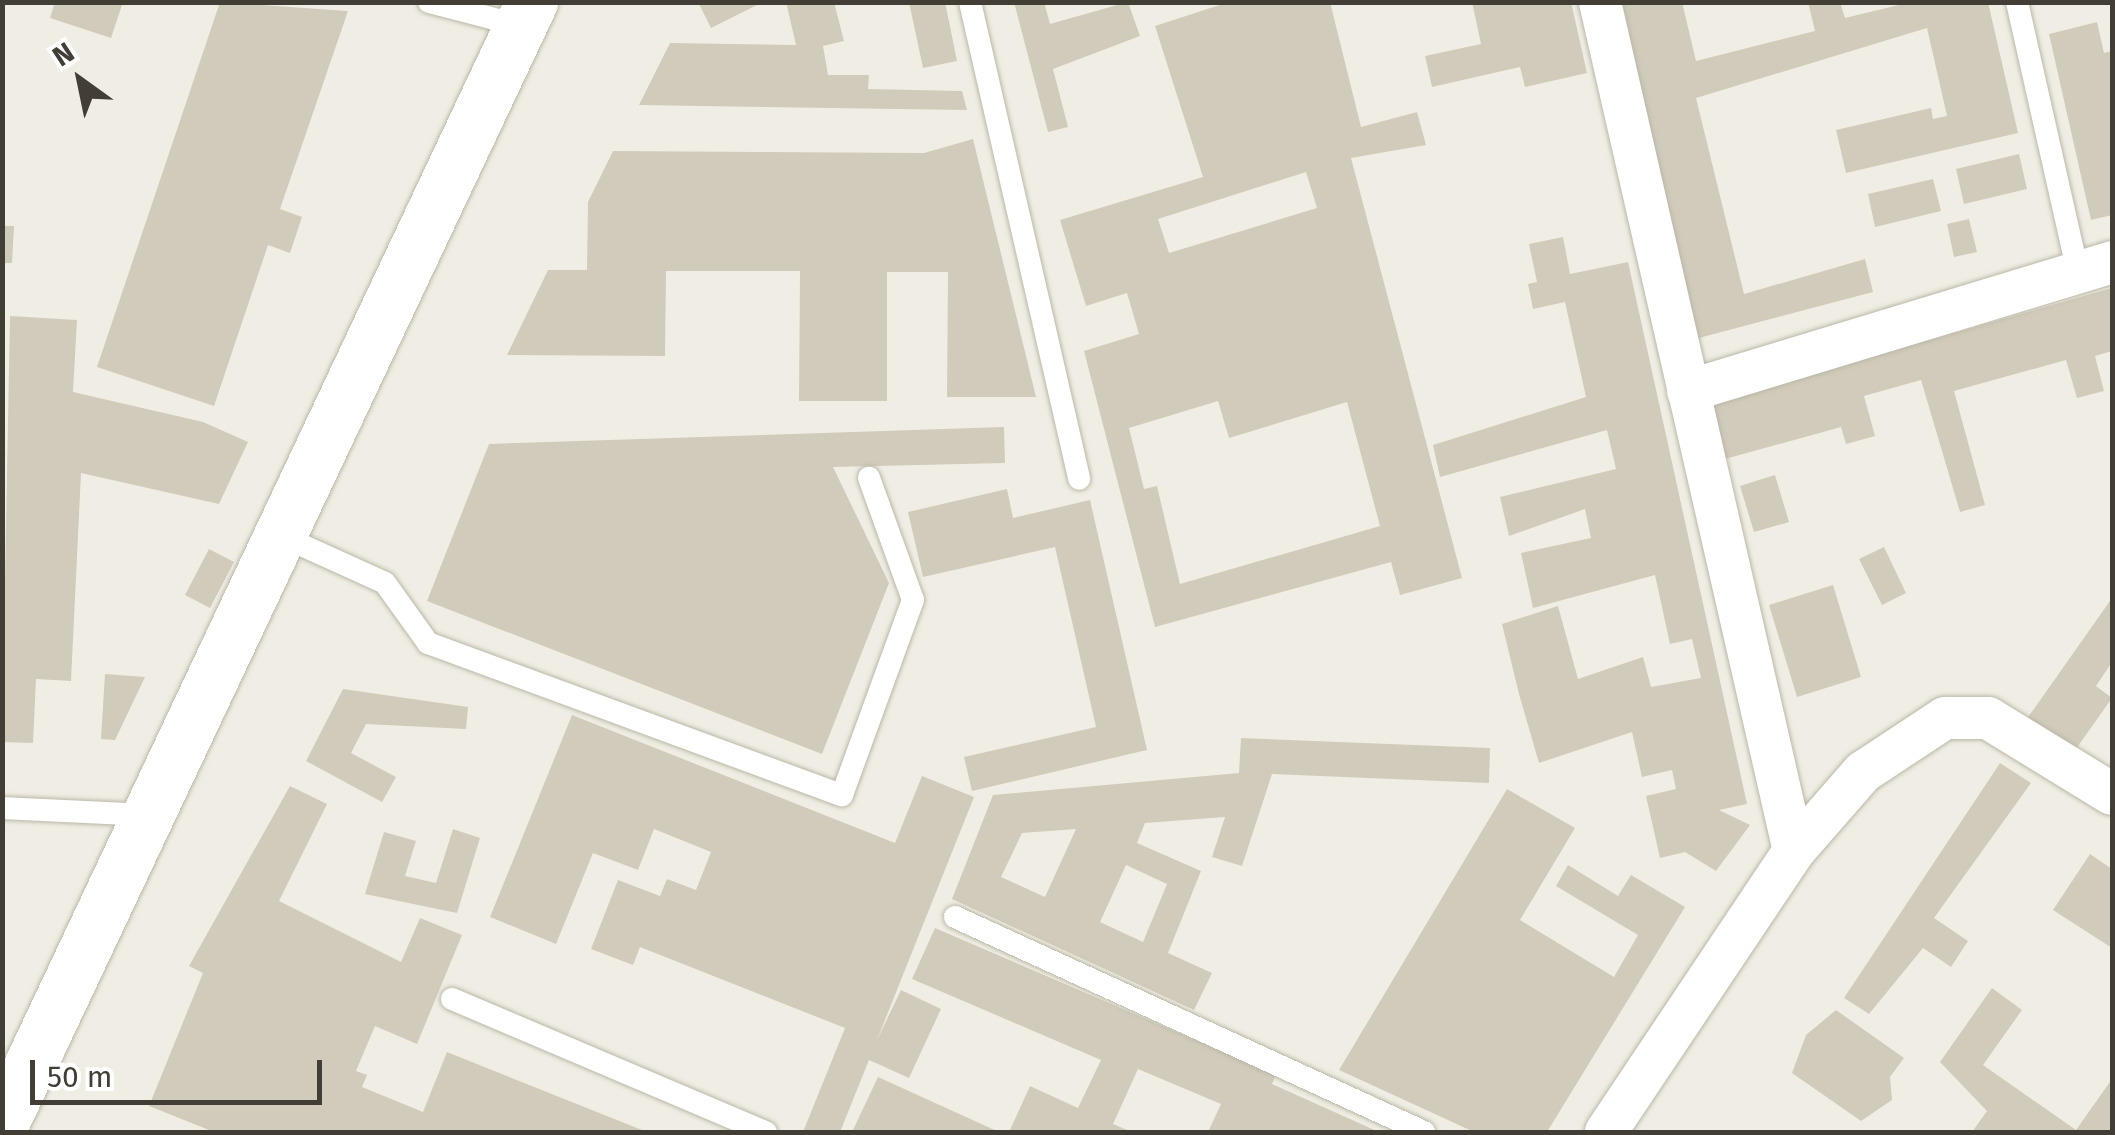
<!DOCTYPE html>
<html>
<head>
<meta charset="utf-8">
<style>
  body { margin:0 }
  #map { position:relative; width:2115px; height:1135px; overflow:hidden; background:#f0eee4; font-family:"Fira Sans",sans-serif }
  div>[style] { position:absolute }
  .building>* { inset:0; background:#d1cbbb }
  .roads { filter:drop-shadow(0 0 2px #bbb7a8) drop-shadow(0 0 2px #bbb7a8) }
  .service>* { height:22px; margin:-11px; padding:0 11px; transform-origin:11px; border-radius:11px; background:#fff }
  .minor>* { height:42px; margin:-21px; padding:0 21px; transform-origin:21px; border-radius:21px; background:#fff }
  .tertiary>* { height:52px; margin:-26px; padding:0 26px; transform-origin:26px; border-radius:26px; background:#fff }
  span { translate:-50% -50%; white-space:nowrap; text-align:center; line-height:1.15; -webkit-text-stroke:9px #fff; paint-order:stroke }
  .frame { position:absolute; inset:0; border:5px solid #423e35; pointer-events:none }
  .north { position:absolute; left:30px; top:30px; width:100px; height:100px; -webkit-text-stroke:8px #fff; paint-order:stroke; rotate:327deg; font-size:28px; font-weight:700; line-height:40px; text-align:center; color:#423e35 }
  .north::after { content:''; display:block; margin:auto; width:35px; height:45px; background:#423e35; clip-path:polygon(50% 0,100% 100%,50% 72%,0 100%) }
  .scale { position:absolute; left:30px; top:1060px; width:292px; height:45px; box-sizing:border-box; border:5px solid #423e35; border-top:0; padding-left:12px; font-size:30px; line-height:35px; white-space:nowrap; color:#423e35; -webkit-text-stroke:8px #fff; paint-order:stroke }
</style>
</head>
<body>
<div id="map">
  <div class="building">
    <div style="clip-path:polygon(55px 2px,123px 2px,111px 38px,50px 18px)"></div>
    <div style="clip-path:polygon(220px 2px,348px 11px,280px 209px,302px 217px,290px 253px,268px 245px,214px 406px,97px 367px)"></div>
    <div style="clip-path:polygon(698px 2px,763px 2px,711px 28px)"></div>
    <div style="clip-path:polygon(786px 2px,834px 2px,844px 41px,823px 46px,828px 75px,869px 75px,868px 89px,962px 91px,967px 110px,639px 105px,670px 43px,796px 45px)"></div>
    <div style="clip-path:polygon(909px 2px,945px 2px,957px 61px,923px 68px)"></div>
    <div style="clip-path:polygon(1014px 2px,1044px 2px,1050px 24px,1128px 2px,1140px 36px,1053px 69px,1068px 127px,1048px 132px)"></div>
    <div style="clip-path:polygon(evenodd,1229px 2px,1330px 2px,1361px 127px,1417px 112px,1426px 145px,1351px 158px,1462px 578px,1400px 595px,1391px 562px,1155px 627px,1084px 351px,1139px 334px,1127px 293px,1086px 306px,1060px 220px,1203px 177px,1155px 26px,1229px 2px,1306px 172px,1317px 208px,1169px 253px,1158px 219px,1306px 172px,1229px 2px,1218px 401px,1229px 438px,1347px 402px,1380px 526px,1180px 584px,1157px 486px,1144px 489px,1129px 428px,1218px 401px)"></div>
    <div style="clip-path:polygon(1472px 2px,1571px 2px,1587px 73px,1525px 87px,1520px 67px,1432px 87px,1425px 56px,1481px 44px)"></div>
    <div style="clip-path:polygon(1622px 2px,1682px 2px,1696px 61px,1815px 31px,1808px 2px,1840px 2px,1845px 18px,1911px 2px,1988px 2px,2018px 133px,1846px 173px,1836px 130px,1931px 108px,1933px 119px,1947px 116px,1927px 28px,1696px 98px,1744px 294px,1865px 259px,1873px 292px,1695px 339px)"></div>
    <div style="clip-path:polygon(2097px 22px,2104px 53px,2112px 51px,2112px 215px,2091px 220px,2049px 34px)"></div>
    <div style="clip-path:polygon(973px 139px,1036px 397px,947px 397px,948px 272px,887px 272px,887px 401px,799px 401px,800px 271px,666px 271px,665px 356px,507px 355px,548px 270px,587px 270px,588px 202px,613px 151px,924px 153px)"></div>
    <div style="clip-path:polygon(2019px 154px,2027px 189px,1964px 204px,1956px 169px)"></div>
    <div style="clip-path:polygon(1933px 179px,1941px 211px,1875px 227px,1868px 194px)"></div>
    <div style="clip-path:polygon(1969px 219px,1977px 252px,1954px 257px,1947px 224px)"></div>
    <div style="clip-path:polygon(2px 226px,14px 226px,12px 263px,2px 263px)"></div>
    <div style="clip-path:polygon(1563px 237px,1570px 274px,1628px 262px,1747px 804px,1719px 810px,1750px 825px,1716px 871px,1685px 852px,1660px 858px,1646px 796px,1676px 789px,1672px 770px,1642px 777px,1632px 732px,1539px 763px,1519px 694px,1502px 624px,1558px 606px,1578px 679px,1643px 657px,1651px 687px,1701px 678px,1692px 639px,1670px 644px,1655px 575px,1533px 608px,1521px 553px,1591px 538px,1585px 509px,1509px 536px,1500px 497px,1616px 469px,1607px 430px,1440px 477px,1433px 445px,1586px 397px,1565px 302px,1533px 309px,1528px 284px,1537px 282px,1529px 244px)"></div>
    <div style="clip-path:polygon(2112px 288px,2112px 351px,2095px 356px,2104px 391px,2077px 398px,2066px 360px,1954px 391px,1985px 505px,1960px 512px,1921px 380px,1864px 396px,1875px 436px,1846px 444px,1841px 427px,1725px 459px,1709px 403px)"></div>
    <div style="clip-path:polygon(10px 316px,77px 320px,73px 392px,203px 422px,248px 442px,219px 504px,81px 473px,71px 681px,36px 679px,33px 743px,2px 742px)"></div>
    <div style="clip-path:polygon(1004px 427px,1005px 463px,833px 467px,889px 583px,822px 754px,427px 601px,489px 444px)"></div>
    <div style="clip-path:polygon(1775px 475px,1789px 522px,1754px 532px,1740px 486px)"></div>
    <div style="clip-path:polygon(1007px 489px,1013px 518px,1090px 500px,1147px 750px,972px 791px,964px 757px,1096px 727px,1055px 547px,923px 577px,908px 512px)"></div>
    <div style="clip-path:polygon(1884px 547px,1906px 593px,1882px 605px,1859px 559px)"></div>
    <div style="clip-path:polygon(209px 549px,234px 562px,210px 608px,185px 595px)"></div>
    <div style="clip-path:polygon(1833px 585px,1861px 677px,1797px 697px,1769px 605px)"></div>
    <div style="clip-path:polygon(2112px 598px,2112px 662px,2096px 686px,2112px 698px,2071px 756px,2024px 723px)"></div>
    <div style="clip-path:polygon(105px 674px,145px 677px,115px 740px,101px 739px)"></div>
    <div style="clip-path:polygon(343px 689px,468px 707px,466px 729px,366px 724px,351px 753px,396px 777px,382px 802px,306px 761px)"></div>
    <div style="clip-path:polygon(572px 715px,895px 843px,922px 776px,974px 797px,877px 1040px,901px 990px,941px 1009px,909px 1078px,869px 1060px,840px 1132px,803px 1132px,845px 1028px,640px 947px,633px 965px,591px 949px,618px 880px,660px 896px,667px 879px,696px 890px,711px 852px,654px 829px,638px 870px,593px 853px,556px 944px,490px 917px)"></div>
    <div style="clip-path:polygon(evenodd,1241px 738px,1490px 748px,1489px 783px,1272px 774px,1242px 866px,1212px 857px,1225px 817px,1145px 823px,1137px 843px,1201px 871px,1168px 953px,1212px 973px,1194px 1010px,952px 899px,993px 795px,1239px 773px,1241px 738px,1076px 829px,1045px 897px,1001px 877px,1022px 833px,1076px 829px,1241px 738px,1126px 865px,1167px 884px,1143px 942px,1100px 922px,1126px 865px)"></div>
    <div style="clip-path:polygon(2000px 763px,2031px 783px,1934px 918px,1968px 941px,1951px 967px,1923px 948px,1869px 1014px,1844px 998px)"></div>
    <div style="clip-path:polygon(290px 786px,327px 804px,279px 901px,401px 962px,420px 918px,462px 935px,417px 1044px,375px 1026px,356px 1071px,367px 1075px,362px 1087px,423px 1112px,447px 1052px,647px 1132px,214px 1132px,149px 1106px,203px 973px,189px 966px)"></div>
    <div style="clip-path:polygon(1507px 789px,1575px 828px,1520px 920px,1614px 977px,1638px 935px,1556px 886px,1568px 865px,1618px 896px,1631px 875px,1685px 907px,1547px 1132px,1474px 1132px,1339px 1070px)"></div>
    <div style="clip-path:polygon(453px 829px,480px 838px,457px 913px,365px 894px,384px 832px,416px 841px,405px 876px,436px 883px)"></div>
    <div style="clip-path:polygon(2090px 854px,2112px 869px,2112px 948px,2053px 910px)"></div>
    <div style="clip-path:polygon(935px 928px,1276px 1075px,1272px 1084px,1379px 1132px,1208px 1132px,1221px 1104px,1138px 1069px,1113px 1124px,1132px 1132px,1009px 1132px,1030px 1086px,1078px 1108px,1101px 1060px,912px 979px)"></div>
    <div style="clip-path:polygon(1992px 988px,2022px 1010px,1983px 1065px,2076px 1130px,2112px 1079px,2112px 1132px,1972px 1132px,1987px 1111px,1940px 1062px)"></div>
    <div style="clip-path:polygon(1836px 1010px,1904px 1058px,1890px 1077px,1892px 1100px,1861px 1121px,1792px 1073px,1806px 1035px)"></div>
    <div style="clip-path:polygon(878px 1077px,999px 1132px,852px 1132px)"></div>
  </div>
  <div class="roads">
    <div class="service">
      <div style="left:429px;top:2px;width:95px;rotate:14.6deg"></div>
      <div style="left:970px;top:2px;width:489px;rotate:77.1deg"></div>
      <div style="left:2017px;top:2px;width:277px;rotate:77.3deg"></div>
      <div style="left:286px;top:538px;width:109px;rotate:24.4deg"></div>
      <div style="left:385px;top:583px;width:74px;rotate:54.4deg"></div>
      <div style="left:428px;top:643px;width:441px;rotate:20.2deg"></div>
      <div style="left:842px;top:795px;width:208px;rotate:-70deg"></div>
      <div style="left:913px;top:600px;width:130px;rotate:-109.8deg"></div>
      <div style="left:2px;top:808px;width:146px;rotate:2.7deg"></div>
      <div style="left:955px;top:917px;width:516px;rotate:24.63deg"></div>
      <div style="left:452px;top:999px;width:341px;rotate:23deg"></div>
    </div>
    <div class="minor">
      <div style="left:1600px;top:2px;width:871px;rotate:77.13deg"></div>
      <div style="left:1794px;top:851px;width:338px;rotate:123.8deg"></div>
      <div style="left:1688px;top:391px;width:443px;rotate:-16.9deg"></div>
      <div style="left:1794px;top:851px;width:105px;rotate:-48.9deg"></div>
      <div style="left:1863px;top:772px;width:98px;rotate:-33.4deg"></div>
      <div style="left:1945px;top:718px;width:43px"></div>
      <div style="left:1988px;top:718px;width:145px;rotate:31.5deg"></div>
    </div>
    <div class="tertiary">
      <div style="left:2px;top:1126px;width:1243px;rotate:-64.75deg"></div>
    </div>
  </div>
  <div class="frame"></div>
  <div class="north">N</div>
  <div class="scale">50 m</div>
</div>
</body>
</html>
